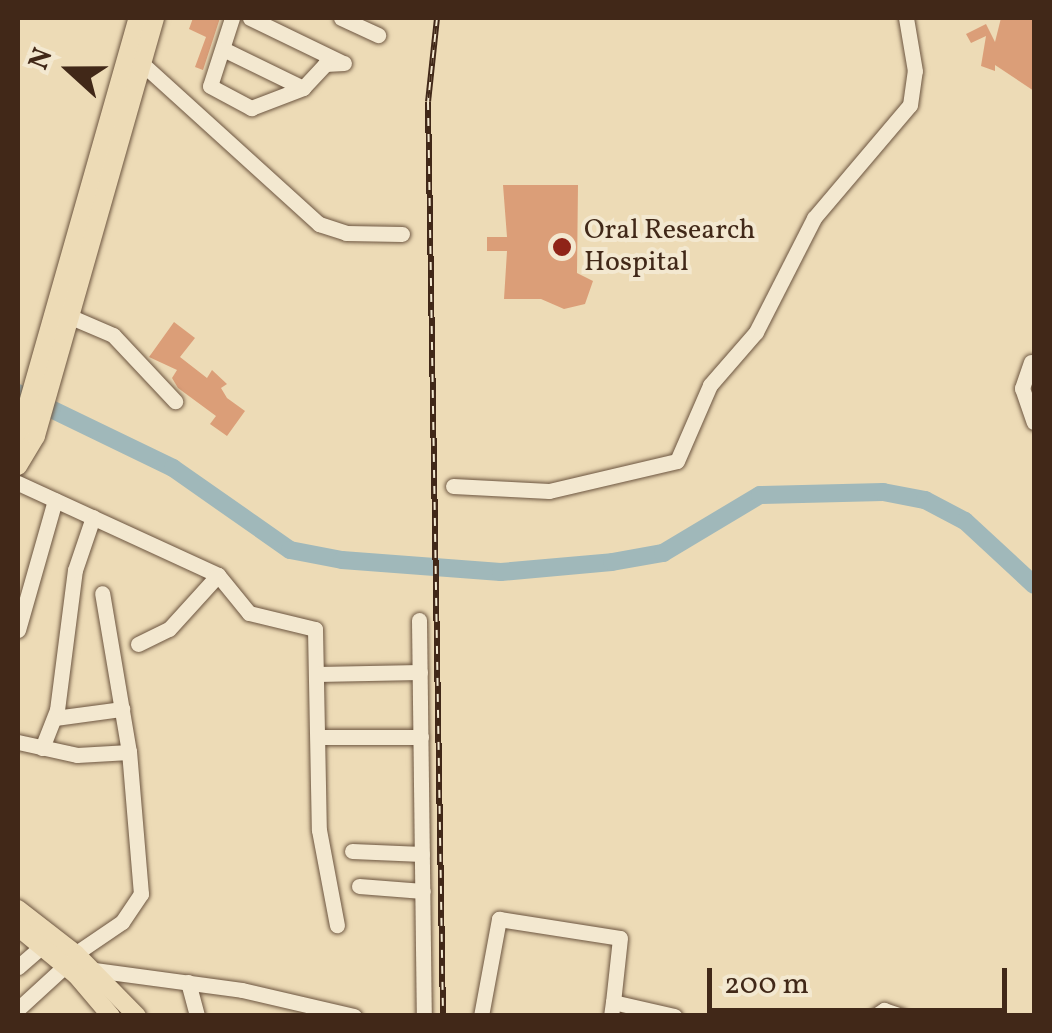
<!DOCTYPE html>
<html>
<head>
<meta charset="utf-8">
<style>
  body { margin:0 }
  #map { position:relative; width:1052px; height:1033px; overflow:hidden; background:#eddbb6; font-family:Vollkorn,serif }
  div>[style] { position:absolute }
  .river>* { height:18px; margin:-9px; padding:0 9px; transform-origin:9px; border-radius:9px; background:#a0b8ba }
  .building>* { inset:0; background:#db9e78 }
  .roads { filter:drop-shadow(0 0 2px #6c5540) drop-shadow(0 0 2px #6c5540) }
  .minor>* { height:15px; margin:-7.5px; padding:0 7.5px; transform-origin:7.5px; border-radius:7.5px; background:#f3e8d0 }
  .major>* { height:18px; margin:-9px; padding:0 9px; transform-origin:9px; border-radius:9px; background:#eddbb6 }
  .rail>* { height:6px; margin-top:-3px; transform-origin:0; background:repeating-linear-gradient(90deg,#f3e8d0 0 8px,#412818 0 16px); box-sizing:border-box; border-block:2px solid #412818 }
  .dots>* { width:28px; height:28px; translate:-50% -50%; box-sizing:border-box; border:5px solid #f3e8d0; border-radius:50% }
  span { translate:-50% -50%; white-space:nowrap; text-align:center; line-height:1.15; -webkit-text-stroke:8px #f3e8d0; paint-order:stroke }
  .poi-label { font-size:28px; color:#412818 }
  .left { translate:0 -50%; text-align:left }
  .frame { position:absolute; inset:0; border:20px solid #412818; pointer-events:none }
  .north { position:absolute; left:20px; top:20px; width:100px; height:100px; -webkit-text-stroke:8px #f3e8d0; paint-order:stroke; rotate:291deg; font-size:28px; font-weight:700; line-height:40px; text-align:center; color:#412818 }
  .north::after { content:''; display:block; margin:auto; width:35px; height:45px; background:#412818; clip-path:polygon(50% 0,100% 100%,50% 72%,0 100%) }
  .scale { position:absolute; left:707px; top:968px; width:300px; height:45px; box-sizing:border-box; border:5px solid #412818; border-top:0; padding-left:12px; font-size:30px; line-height:35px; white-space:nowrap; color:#412818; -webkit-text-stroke:8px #f3e8d0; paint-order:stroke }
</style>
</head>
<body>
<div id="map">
  <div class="river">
    <div style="left:18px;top:393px;width:172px;rotate:25.8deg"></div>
    <div style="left:173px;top:468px;width:143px;rotate:35deg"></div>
    <div style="left:290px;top:550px;width:53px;rotate:10.9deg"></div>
    <div style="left:342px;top:560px;width:159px;rotate:4.3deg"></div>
    <div style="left:501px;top:572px;width:111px;rotate:-5.1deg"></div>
    <div style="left:612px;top:562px;width:52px;rotate:-10deg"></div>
    <div style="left:663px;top:553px;width:113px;rotate:-30.9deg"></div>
    <div style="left:760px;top:495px;width:123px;rotate:-1.4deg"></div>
    <div style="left:883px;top:492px;width:43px;rotate:10.8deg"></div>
    <div style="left:925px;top:500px;width:45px;rotate:27.7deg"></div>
    <div style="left:965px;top:521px;width:94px;rotate:42.8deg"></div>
  </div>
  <div class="building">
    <div style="clip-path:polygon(193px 18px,220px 18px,203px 70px,195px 67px,206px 37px,189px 29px)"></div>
    <div style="clip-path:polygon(1001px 18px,1034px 18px,1034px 91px,995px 65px,995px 71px,981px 66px,986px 36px,971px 43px,966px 34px,986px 24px,995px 42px)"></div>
    <div style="clip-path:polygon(503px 185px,578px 185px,577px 273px,593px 281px,585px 304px,564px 309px,541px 299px,504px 299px,507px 251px,487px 251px,487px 237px,507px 237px)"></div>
    <div style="clip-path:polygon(174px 322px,195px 338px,180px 357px,207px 378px,212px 370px,227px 384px,221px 388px,227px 398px,245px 411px,227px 436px,210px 424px,216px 416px,178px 388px,172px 378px,177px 370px,149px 357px)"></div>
  </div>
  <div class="roads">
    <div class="minor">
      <div style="left:232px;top:18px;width:71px;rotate:107.9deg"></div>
      <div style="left:210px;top:86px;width:47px;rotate:28.2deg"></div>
      <div style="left:251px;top:108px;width:56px;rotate:-21deg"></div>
      <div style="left:303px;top:88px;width:33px;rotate:-47deg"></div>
      <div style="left:325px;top:64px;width:19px;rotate:-3deg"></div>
      <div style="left:250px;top:18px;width:101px;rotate:25.8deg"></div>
      <div style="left:341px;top:18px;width:41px;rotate:24.7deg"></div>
      <div style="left:223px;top:49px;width:89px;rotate:26deg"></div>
      <div style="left:137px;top:59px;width:246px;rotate:42.2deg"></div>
      <div style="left:319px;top:224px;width:28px;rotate:18deg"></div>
      <div style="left:346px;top:233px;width:56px;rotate:1deg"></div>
      <div style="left:71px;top:317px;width:46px;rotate:23.2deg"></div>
      <div style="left:113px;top:335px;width:91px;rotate:46.8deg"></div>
      <div style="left:1031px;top:362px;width:28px;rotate:109deg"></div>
      <div style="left:1022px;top:388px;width:36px;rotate:71deg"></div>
      <div style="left:18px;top:483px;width:220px;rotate:24.7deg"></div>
      <div style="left:218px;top:575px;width:49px;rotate:50.8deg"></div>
      <div style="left:249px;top:613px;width:68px;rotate:13.6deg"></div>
      <div style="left:315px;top:629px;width:201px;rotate:88.9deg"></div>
      <div style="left:319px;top:830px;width:97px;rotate:79.3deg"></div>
      <div style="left:453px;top:486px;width:96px;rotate:3deg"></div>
      <div style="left:549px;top:491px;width:131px;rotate:-13.2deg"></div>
      <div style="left:677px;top:461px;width:83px;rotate:-66.5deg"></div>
      <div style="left:710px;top:385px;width:70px;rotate:-49deg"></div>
      <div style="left:756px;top:332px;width:128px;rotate:-63deg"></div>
      <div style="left:814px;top:218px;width:148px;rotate:-49.7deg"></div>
      <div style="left:910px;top:105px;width:34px;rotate:-82deg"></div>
      <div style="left:915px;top:71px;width:54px;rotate:-99.6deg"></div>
      <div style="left:419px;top:620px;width:396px;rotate:89.3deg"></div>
      <div style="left:18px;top:630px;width:135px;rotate:-74.1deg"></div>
      <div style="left:138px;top:644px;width:34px;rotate:-26deg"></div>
      <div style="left:169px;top:629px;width:73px;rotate:-47.8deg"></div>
      <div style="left:317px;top:674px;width:103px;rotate:-1.1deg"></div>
      <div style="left:55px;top:718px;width:68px;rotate:-7.7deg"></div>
      <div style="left:318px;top:737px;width:103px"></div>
      <div style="left:18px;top:742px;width:60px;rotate:12.4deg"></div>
      <div style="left:77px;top:755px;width:52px;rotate:-3.3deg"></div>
      <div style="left:42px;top:748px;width:41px;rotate:-68.5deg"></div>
      <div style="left:57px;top:710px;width:141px;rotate:-82.7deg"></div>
      <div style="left:75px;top:570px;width:56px;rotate:-71.2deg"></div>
      <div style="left:352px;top:851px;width:70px;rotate:2.5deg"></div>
      <div style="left:359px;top:886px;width:64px;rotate:4.5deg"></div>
      <div style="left:69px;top:958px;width:64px;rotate:-34.2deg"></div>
      <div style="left:122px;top:922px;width:34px;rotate:-56deg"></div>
      <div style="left:141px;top:894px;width:143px;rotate:-94.8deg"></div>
      <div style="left:129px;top:752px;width:161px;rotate:-99.6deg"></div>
      <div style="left:18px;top:967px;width:32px;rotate:-41deg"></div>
      <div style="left:87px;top:969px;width:156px;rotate:7.7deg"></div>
      <div style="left:242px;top:990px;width:115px;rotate:13.1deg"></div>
      <div style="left:188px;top:982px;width:35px;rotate:75deg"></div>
      <div style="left:18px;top:1009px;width:64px;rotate:-42.5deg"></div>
      <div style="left:481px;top:1016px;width:99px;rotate:-79.5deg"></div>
      <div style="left:499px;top:919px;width:122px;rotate:8.9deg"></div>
      <div style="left:620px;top:938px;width:64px;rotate:96.2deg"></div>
      <div style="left:611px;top:1016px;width:14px;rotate:-82deg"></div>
      <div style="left:613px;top:1002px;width:63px;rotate:12.9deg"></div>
      <div style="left:875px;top:1016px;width:11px;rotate:-34deg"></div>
      <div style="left:884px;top:1010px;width:18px;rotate:19deg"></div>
    </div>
    <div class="major">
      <div style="left:18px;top:438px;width:437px;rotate:-74.1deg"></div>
      <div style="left:18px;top:466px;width:35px;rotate:-59deg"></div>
      <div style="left:36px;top:436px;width:435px;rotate:-74.1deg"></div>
      <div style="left:18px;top:909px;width:73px;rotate:37.8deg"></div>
      <div style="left:76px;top:954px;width:87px;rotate:45.5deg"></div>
      <div style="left:18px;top:927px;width:75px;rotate:39.6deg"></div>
      <div style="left:76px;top:975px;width:54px;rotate:49.5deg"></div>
    </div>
  </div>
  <div class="rail">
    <div style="left:437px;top:18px;width:84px;rotate:96.1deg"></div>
    <div style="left:428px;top:102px;width:914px;rotate:89.06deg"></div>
  </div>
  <div class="dots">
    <div style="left:562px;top:247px;background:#8f2418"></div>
  </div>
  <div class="poi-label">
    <span class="left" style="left:584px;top:247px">Oral Research<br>Hospital</span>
  </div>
  <div class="frame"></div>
  <div class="north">N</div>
  <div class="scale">200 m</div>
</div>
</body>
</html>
